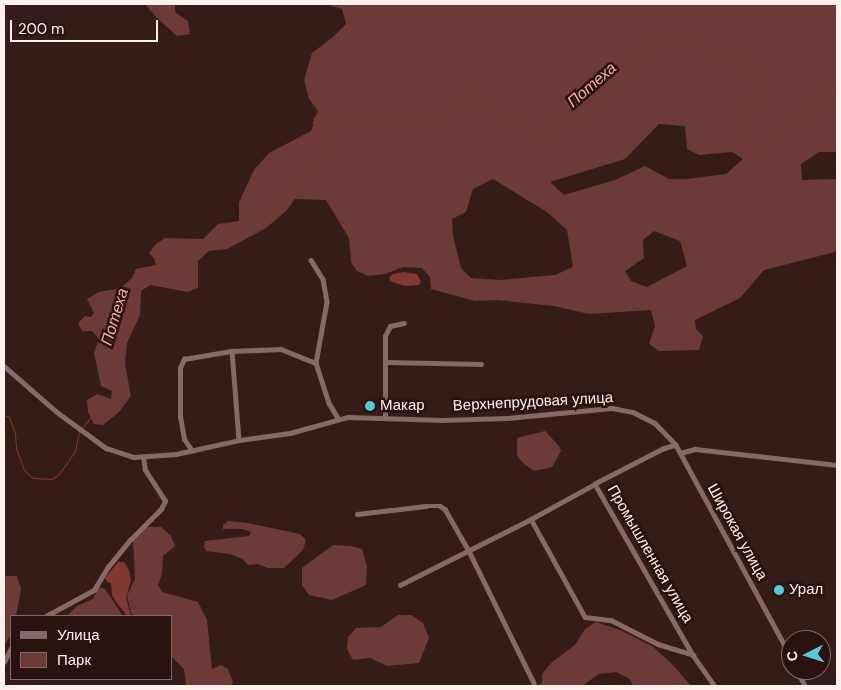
<!DOCTYPE html>
<html>
<head>
<meta charset="utf-8">
<style>
  body { margin:0 }
  #map { position:relative; width:841px; height:690px; overflow:hidden; background:#351c19; font-family:"DM Sans",sans-serif }
  div>[style] { position:absolute }
  .green>* { inset:0; background:#6c3b37 }
  .water>* { inset:0; background:#813732 }
  .stream>* { height:1px; margin:-0.5px; padding:0 0.5px; transform-origin:0.5px; border-radius:0.5px; background:#813732 }
  .minor>* { height:4.5px; margin:-2.25px; padding:0 2.25px; transform-origin:2.25px; border-radius:2.25px; background:#886966 }
  .dots>* { width:14px; height:14px; translate:-50% -50%; box-sizing:border-box; border:2px solid #2a1210; border-radius:50% }
  span { translate:-50% -50%; white-space:nowrap; text-align:center; line-height:1.15; -webkit-text-stroke:5px #2a1210; paint-order:stroke }
  .street-label { font-size:15px; color:#fff0ee }
  .poi-label { font-size:15px; color:#fff0ee }
  .left { translate:0 -50%; text-align:left }
  .water-label { font-size:16px; color:#f3b0a8; font-style:italic }
  .frame { position:absolute; inset:0; border:5px solid #fff0ee; pointer-events:none }
  .legend { position:absolute; left:10px; top:615px; width:162px; height:65px; box-sizing:border-box; background:#2a1210; border:1px solid #7f6b69; margin:0; padding:6px 9px; list-style:none; font-size:15px; color:#fff0ee }
  .legend li { display:flex; align-items:center; gap:10px; height:25px }
  .legend b { width:25px; border:1px solid #7f6b69 }
  .north { position:absolute; left:781px; top:630px; width:50px; height:50px; box-sizing:border-box; background:#2a1210; border:1px solid #7f6b69; border-radius:50%; rotate:265deg; font-size:14px; font-weight:700; line-height:20px; text-align:center; color:#fff0ee }
  .north::after { content:''; display:block; margin:auto; width:18px; height:22px; background:#52cbd9; clip-path:polygon(50% 0,100% 100%,50% 72%,0 100%) }
  .scale { position:absolute; left:10px; top:20px; width:148px; height:22px; box-sizing:border-box; border:2px solid #fff0ee; border-top:0; padding-left:6px; font-size:15px; line-height:18px; white-space:nowrap; color:#fff0ee; -webkit-text-stroke:4px #2a1210; paint-order:stroke }
</style>
</head>
<body>
<div id="map">
  <div class="green">
    <div style="clip-path:polygon(145px 4px,175px 4px,175px 12px,188px 21px,190px 34px,177px 36px,156px 17px)"></div>
    <div style="clip-path:polygon(evenodd,326px 4px,837px 4px,837px 152px,819px 152px,801px 164px,802px 180px,837px 179px,837px 245px,835px 252px,764px 270px,740px 298px,695px 320px,696px 329px,703px 336px,699px 350px,659px 351px,649px 344px,655px 326px,651px 310px,589px 314px,554px 306px,497px 300px,475px 301px,431px 289px,430px 277px,422px 268px,403px 267px,385px 274px,368px 276px,357px 271px,351px 262px,349px 238px,326px 200px,295px 199px,286px 211px,266px 228px,227px 249px,209px 251px,198px 261px,198px 288px,188px 292px,150px 285px,141px 291px,140px 315px,127px 343px,125px 364px,131px 396px,119px 412px,103px 425px,94px 424px,88px 412px,87px 400px,97px 394px,111px 399px,112px 391px,101px 386px,94px 353px,99px 339px,92px 331px,82px 331px,78px 323px,85px 316px,91px 317px,94px 313px,87px 299px,99px 292px,121px 288px,132px 278px,136px 269px,156px 265px,154px 258px,149px 253px,156px 244px,165px 238px,203px 239px,218px 224px,239px 221px,239px 202px,254px 170px,269px 153px,311px 131px,318px 111px,309px 99px,304px 80px,312px 53px,333px 37px,346px 24px,342px 9px,326px 4px,659px 124px,685px 126px,687px 149px,699px 155px,732px 152px,743px 159px,726px 174px,687px 179px,669px 179px,645px 166px,615px 180px,564px 195px,550px 182px,625px 159px,659px 124px,326px 4px,493px 179px,547px 212px,567px 230px,573px 267px,555px 275px,500px 280px,471px 278px,461px 268px,453px 236px,452px 219px,466px 212px,473px 189px,493px 179px,326px 4px,654px 231px,680px 241px,687px 266px,647px 287px,631px 281px,625px 271px,644px 258px,643px 240px,654px 231px)"></div>
    <div style="clip-path:polygon(545px 431px,559px 446px,561px 451px,552px 467px,534px 471px,524px 464px,517px 456px,517px 438px)"></div>
    <div style="clip-path:polygon(228px 521px,248px 523px,300px 534px,306px 540px,303px 550px,284px 568px,268px 568px,257px 564px,248px 565px,243px 559px,230px 554px,206px 551px,204px 547px,205px 541px,249px 536px,251px 532px,242px 529px,223px 529px,223px 525px)"></div>
    <div style="clip-path:polygon(148px 527px,161px 527px,171px 536px,175px 546px,163px 556px,162px 574px,158px 585px,162px 592px,198px 602px,207px 620px,212px 669px,221px 665px,228px 669px,233px 682px,231px 686px,186px 686px,184px 669px,171px 656px,171px 616px,135px 616px,131px 613px,127px 596px,135px 579px,133px 540px)"></div>
    <div style="clip-path:polygon(333px 545px,351px 546px,362px 549px,367px 566px,366px 585px,332px 600px,309px 595px,302px 585px,302px 568px)"></div>
    <div style="clip-path:polygon(4px 576px,17px 576px,21px 589px,16px 616px,11px 616px,11px 635px,4px 646px)"></div>
    <div style="clip-path:polygon(99px 587px,105px 589px,123px 616px,67px 616px,77px 606px,93px 599px)"></div>
    <div style="clip-path:polygon(398px 615px,411px 615px,423px 623px,429px 638px,419px 663px,387px 666px,370px 658px,353px 660px,347px 649px,348px 637px,356px 628px,381px 627px)"></div>
    <div style="clip-path:polygon(596px 622px,620px 630px,652px 646px,672px 664px,691px 686px,633px 686px,630px 679px,616px 672px,599px 674px,582px 686px,537px 686px,542px 683px,542px 674px,552px 662px,575px 645px,585px 629px)"></div>
  </div>
  <div class="water">
    <div style="clip-path:polygon(403px 272px,417px 274px,421px 282px,419px 285px,405px 286px,390px 281px,389px 278px,393px 274px)"></div>
    <div style="clip-path:polygon(118px 562px,124px 562px,129px 570px,131px 580px,126px 598px,131px 616px,127px 616px,116px 602px,112px 595px,111px 583px,107px 582px,105px 578px)"></div>
  </div>
  <div class="stream">
    <div style="left:4px;top:415px;width:5px;rotate:22deg"></div>
    <div style="left:9px;top:417px;width:17px;rotate:69deg"></div>
    <div style="left:15px;top:433px;width:15px;rotate:86deg"></div>
    <div style="left:16px;top:448px;width:23px;rotate:70deg"></div>
    <div style="left:24px;top:470px;width:12px;rotate:42deg"></div>
    <div style="left:33px;top:478px;width:19px;rotate:3deg"></div>
    <div style="left:52px;top:479px;width:9px;rotate:-36deg"></div>
    <div style="left:59px;top:474px;width:28px;rotate:-55deg"></div>
    <div style="left:75px;top:451px;width:19px;rotate:-78deg"></div>
    <div style="left:81px;top:429px;width:23px;rotate:-50deg"></div>
    <div style="left:96px;top:411px;width:16px;rotate:-4deg"></div>
    <div style="left:112px;top:410px;width:6px;rotate:-59deg"></div>
    <div style="left:115px;top:405px;width:14px;rotate:-86deg"></div>
    <div style="left:116px;top:391px;width:26px;rotate:-97deg"></div>
    <div style="left:113px;top:365px;width:25px;rotate:-81deg"></div>
    <div style="left:117px;top:340px;width:61px;rotate:-71deg"></div>
    <div style="left:137px;top:282px;width:9px;rotate:-49deg"></div>
    <div style="left:143px;top:275px;width:35px;rotate:-25deg"></div>
    <div style="left:175px;top:260px;width:23px;rotate:-41deg"></div>
    <div style="left:192px;top:245px;width:13px;rotate:-4deg"></div>
    <div style="left:205px;top:244px;width:20px;rotate:-33deg"></div>
    <div style="left:222px;top:233px;width:12px"></div>
    <div style="left:234px;top:233px;width:30px;rotate:-40deg"></div>
    <div style="left:257px;top:214px;width:18px;rotate:-13deg"></div>
    <div style="left:275px;top:210px;width:20px;rotate:-63deg"></div>
    <div style="left:284px;top:192px;width:11px;rotate:-45deg"></div>
    <div style="left:292px;top:184px;width:9px;rotate:-18deg"></div>
    <div style="left:301px;top:181px;width:33px;rotate:-46deg"></div>
    <div style="left:324px;top:157px;width:11px;rotate:-85deg"></div>
    <div style="left:325px;top:146px;width:27px;rotate:-117deg"></div>
    <div style="left:313px;top:122px;width:6px;rotate:-72deg"></div>
    <div style="left:315px;top:116px;width:15px;rotate:-16deg"></div>
    <div style="left:329px;top:112px;width:27px"></div>
    <div style="left:356px;top:112px;width:25px;rotate:11deg"></div>
    <div style="left:381px;top:117px;width:16px;rotate:-22deg"></div>
    <div style="left:396px;top:111px;width:5px;rotate:11deg"></div>
    <div style="left:401px;top:112px;width:16px;rotate:50deg"></div>
    <div style="left:411px;top:124px;width:23px"></div>
    <div style="left:434px;top:124px;width:32px;rotate:-44deg"></div>
    <div style="left:457px;top:102px;width:19px;rotate:-25deg"></div>
    <div style="left:474px;top:94px;width:9px;rotate:18deg"></div>
    <div style="left:483px;top:97px;width:15px;rotate:48deg"></div>
    <div style="left:493px;top:108px;width:24px;rotate:36deg"></div>
    <div style="left:512px;top:122px;width:27px;rotate:22deg"></div>
    <div style="left:537px;top:132px;width:13px;rotate:-13deg"></div>
    <div style="left:550px;top:129px;width:34px;rotate:-28deg"></div>
    <div style="left:580px;top:113px;width:46px;rotate:-40.6deg"></div>
    <div style="left:615px;top:83px;width:53px;rotate:-45.8deg"></div>
    <div style="left:652px;top:45px;width:26px;rotate:-18deg"></div>
    <div style="left:677px;top:37px;width:89px;rotate:22.5deg"></div>
    <div style="left:759px;top:71px;width:12px;rotate:81deg"></div>
    <div style="left:761px;top:83px;width:51px;rotate:119.1deg"></div>
    <div style="left:736px;top:128px;width:16px;rotate:79deg"></div>
    <div style="left:739px;top:144px;width:15px;rotate:32deg"></div>
    <div style="left:752px;top:152px;width:32px;rotate:-32deg"></div>
    <div style="left:779px;top:135px;width:26px;rotate:-47deg"></div>
    <div style="left:797px;top:116px;width:49px;rotate:-35.9deg"></div>
  </div>
  <div class="minor">
    <div style="left:311px;top:260px;width:22px;rotate:58deg"></div>
    <div style="left:323px;top:279px;width:23px;rotate:80deg"></div>
    <div style="left:327px;top:302px;width:62px;rotate:100.2deg"></div>
    <div style="left:316px;top:363px;width:42px;rotate:72deg"></div>
    <div style="left:329px;top:403px;width:17px;rotate:59deg"></div>
    <div style="left:232px;top:351px;width:89px;rotate:85.5deg"></div>
    <div style="left:386px;top:362px;width:95px;rotate:1.2deg"></div>
    <div style="left:4px;top:366px;width:70px;rotate:41deg"></div>
    <div style="left:57px;top:412px;width:61px;rotate:36.3deg"></div>
    <div style="left:106px;top:448px;width:29px;rotate:18deg"></div>
    <div style="left:134px;top:457px;width:42px;rotate:-4.1deg"></div>
    <div style="left:176px;top:454px;width:65px;rotate:-12.5deg"></div>
    <div style="left:239px;top:440px;width:51px;rotate:-7.8deg"></div>
    <div style="left:290px;top:433px;width:60px;rotate:-15.4deg"></div>
    <div style="left:348px;top:417px;width:94px;rotate:1.8deg"></div>
    <div style="left:442px;top:420px;width:65px;rotate:-1.8deg"></div>
    <div style="left:507px;top:418px;width:105px;rotate:-5.4deg"></div>
    <div style="left:612px;top:408px;width:21px;rotate:11deg"></div>
    <div style="left:633px;top:412px;width:25px;rotate:27deg"></div>
    <div style="left:655px;top:423px;width:30px;rotate:46deg"></div>
    <div style="left:676px;top:445px;width:241px;rotate:61.5deg"></div>
    <div style="left:385px;top:418px;width:82px;rotate:-90deg"></div>
    <div style="left:385px;top:336px;width:11px;rotate:-63deg"></div>
    <div style="left:390px;top:326px;width:14px;rotate:-12deg"></div>
    <div style="left:676px;top:445px;width:14px;rotate:163deg"></div>
    <div style="left:663px;top:449px;width:76px;rotate:152.8deg"></div>
    <div style="left:595px;top:484px;width:197px;rotate:60.2deg"></div>
    <div style="left:693px;top:655px;width:38px;rotate:55deg"></div>
    <div style="left:192px;top:451px;width:14px;rotate:-124deg"></div>
    <div style="left:184px;top:439px;width:22px;rotate:-100deg"></div>
    <div style="left:180px;top:417px;width:49px;rotate:-90deg"></div>
    <div style="left:180px;top:368px;width:10px;rotate:-66deg"></div>
    <div style="left:184px;top:359px;width:49px;rotate:-9.5deg"></div>
    <div style="left:232px;top:351px;width:49px;rotate:-2.3deg"></div>
    <div style="left:281px;top:349px;width:38px;rotate:22deg"></div>
    <div style="left:680px;top:453px;width:16px;rotate:-15deg"></div>
    <div style="left:695px;top:449px;width:143px;rotate:6.4deg"></div>
    <div style="left:357px;top:514px;width:69px;rotate:-6.6deg"></div>
    <div style="left:426px;top:506px;width:14px"></div>
    <div style="left:440px;top:506px;width:6px;rotate:31deg"></div>
    <div style="left:445px;top:509px;width:48px;rotate:60.3deg"></div>
    <div style="left:469px;top:551px;width:147px;rotate:63.8deg"></div>
    <div style="left:531px;top:519px;width:112px;rotate:61.1deg"></div>
    <div style="left:585px;top:617px;width:26px;rotate:7deg"></div>
    <div style="left:611px;top:620px;width:53px;rotate:27.1deg"></div>
    <div style="left:658px;top:644px;width:37px;rotate:17deg"></div>
    <div style="left:400px;top:585px;width:147px;rotate:-26.7deg"></div>
    <div style="left:531px;top:519px;width:73px;rotate:-28.7deg"></div>
    <div style="left:46px;top:616px;width:55px;rotate:-28.4deg"></div>
    <div style="left:94px;top:590px;width:27px;rotate:-59deg"></div>
    <div style="left:108px;top:567px;width:35px;rotate:-51deg"></div>
    <div style="left:130px;top:540px;width:44px;rotate:-45deg"></div>
    <div style="left:161px;top:509px;width:9px;rotate:-63deg"></div>
    <div style="left:165px;top:501px;width:37px;rotate:-123deg"></div>
    <div style="left:145px;top:470px;width:13px;rotate:-99deg"></div>
    <div style="left:4px;top:662px;width:16px;rotate:-63deg"></div>
    <div style="left:797px;top:670px;width:18px;rotate:63deg"></div>
  </div>
  <div class="dots">
    <div style="left:370px;top:406px;background:#52cbd9"></div>
    <div style="left:779px;top:590px;background:#52cbd9"></div>
  </div>
  <div class="street-label">
    <span style="left:533px;top:402px;rotate:-3deg">Верхнепрудовая улица</span>
    <span style="left:737px;top:532px;rotate:61deg">Широкая улица</span>
    <span style="left:650px;top:554px;rotate:60deg">Промышленная улица</span>
  </div>
  <div class="poi-label">
    <span class="left" style="left:380px;top:406px">Макар</span>
    <span class="left" style="left:789px;top:590px">Урал</span>
  </div>
  <div class="water-label">
    <span style="left:592px;top:85px;rotate:-41deg">Потеха</span>
    <span style="left:115px;top:317px;rotate:-73deg">Потеха</span>
  </div>
  <div class="frame"></div>
  <ul class="legend">
  <li><b style="height:6px;background:#886966"></b>Улица</li>
  <li><b style="height:14px;background:#6c3b37"></b>Парк</li>
  </ul>
  <div class="north">С</div>
  <div class="scale">200 m</div>
</div>
</body>
</html>
